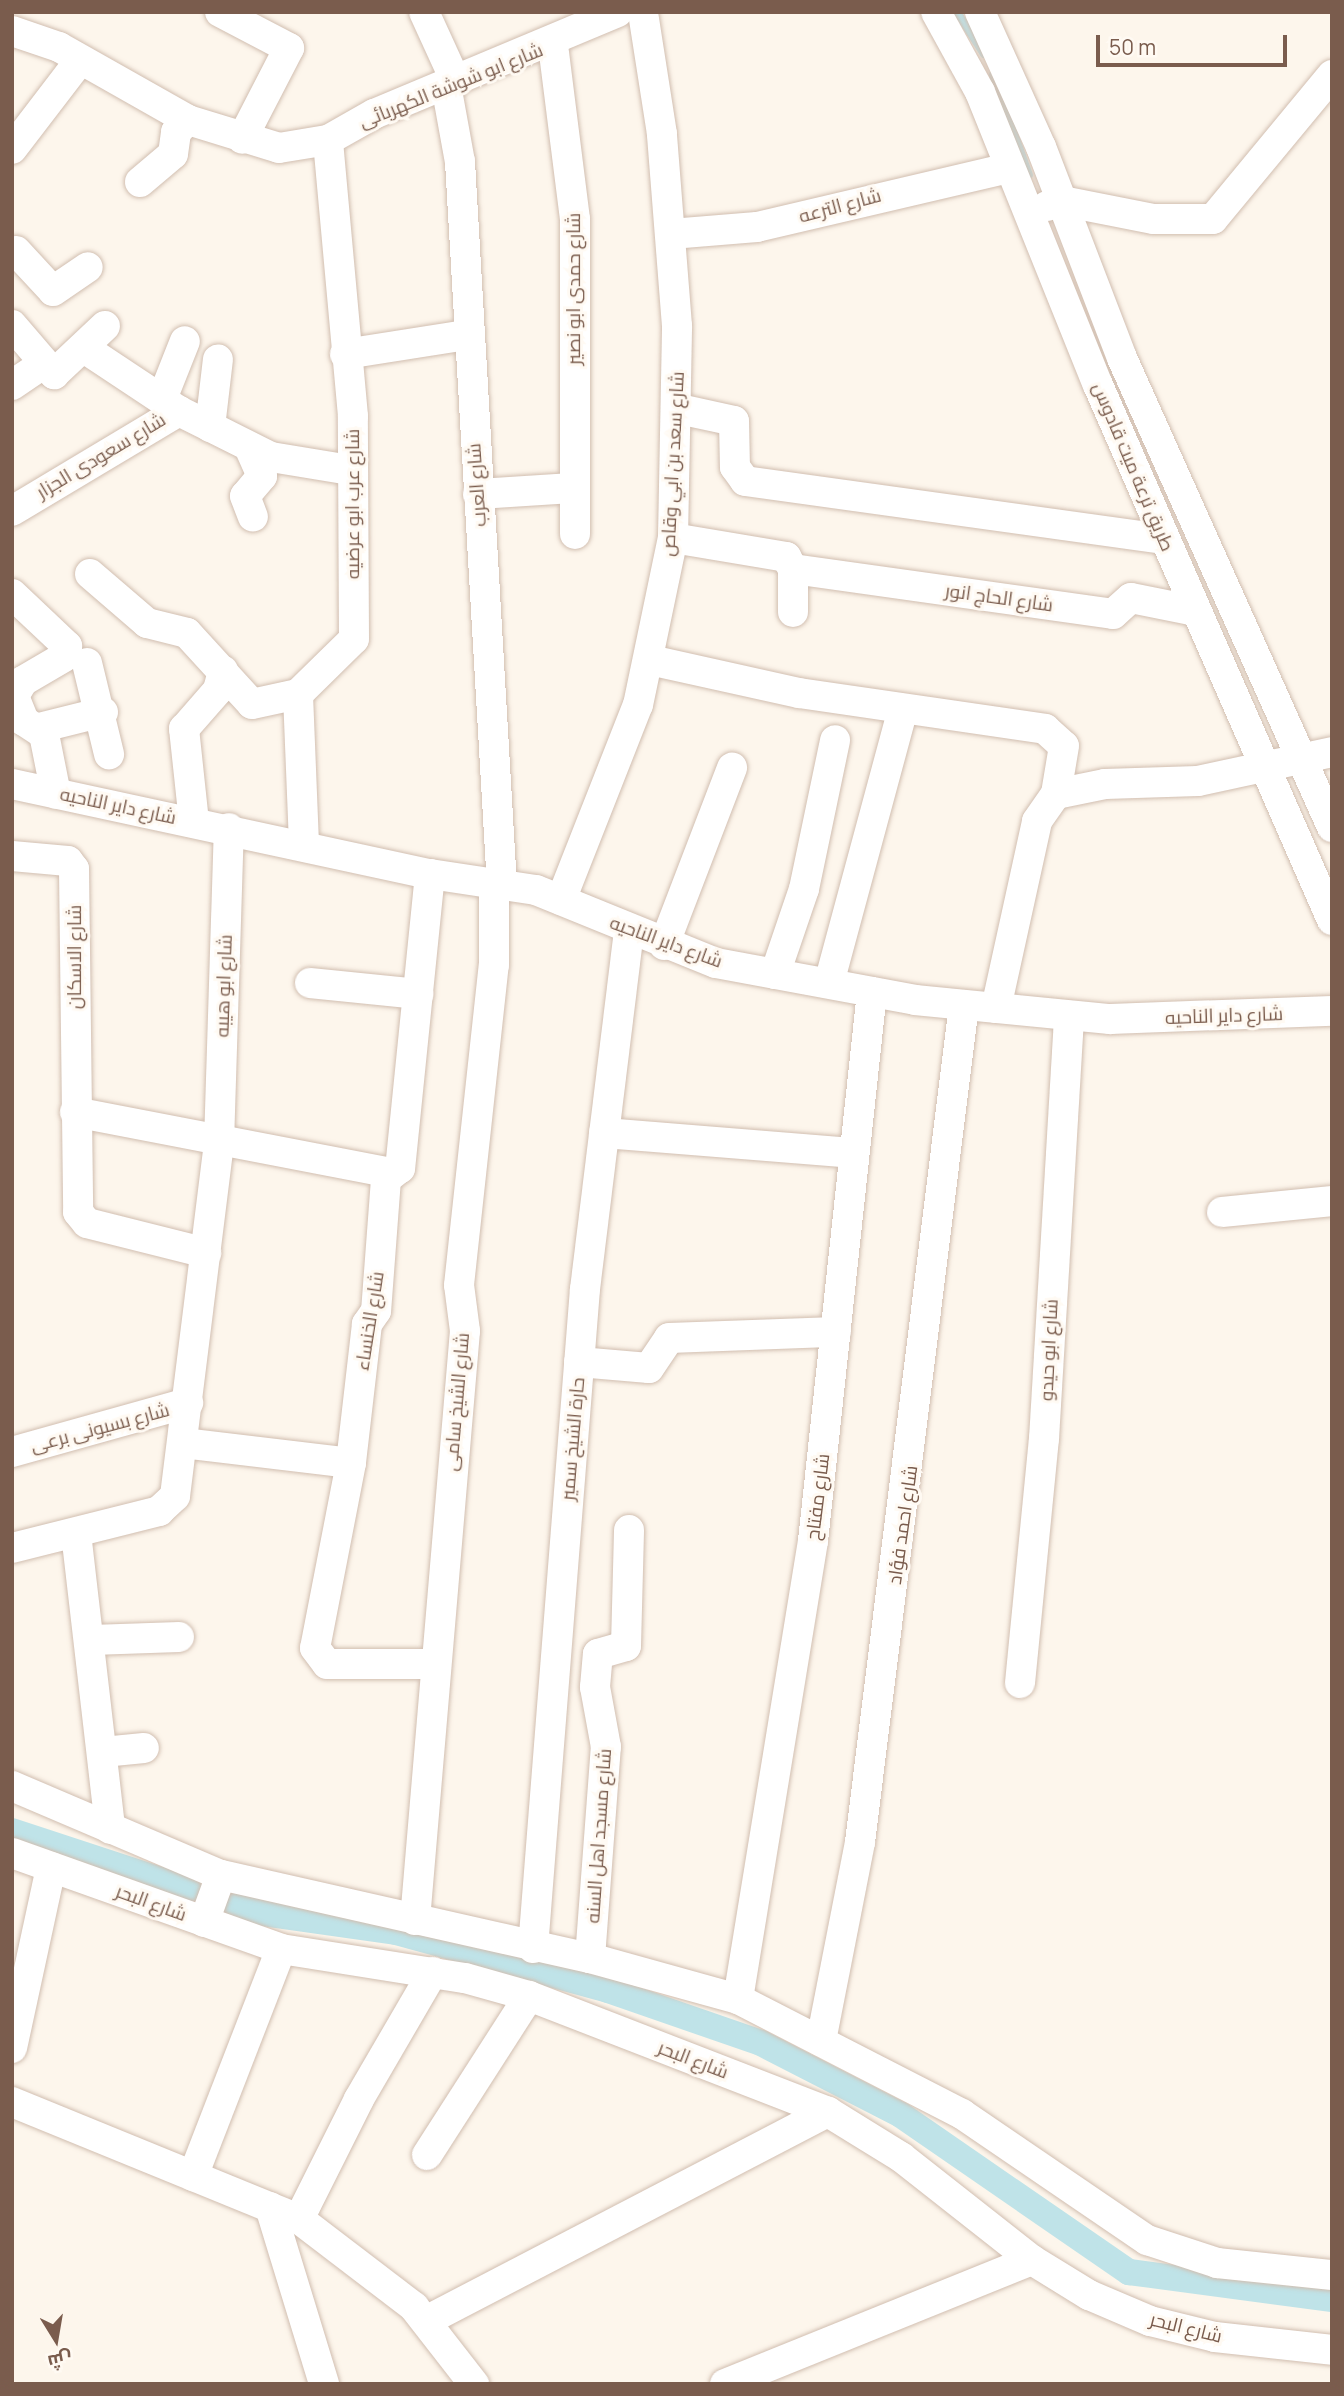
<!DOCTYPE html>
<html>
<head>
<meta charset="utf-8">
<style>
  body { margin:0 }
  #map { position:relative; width:1344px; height:2396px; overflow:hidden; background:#fdf6ec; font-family:Manrope,Cairo,sans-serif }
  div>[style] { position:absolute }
  .stream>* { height:8px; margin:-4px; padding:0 4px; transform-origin:4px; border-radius:4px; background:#bfe3e8 }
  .canal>* { height:26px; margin:-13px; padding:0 13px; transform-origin:13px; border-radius:13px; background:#bfe3e8 }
  .roads { filter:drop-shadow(0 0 2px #d1beb0) drop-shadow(0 0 2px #d1beb0) }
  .minor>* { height:30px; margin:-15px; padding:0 15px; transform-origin:15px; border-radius:15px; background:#fff }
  span { translate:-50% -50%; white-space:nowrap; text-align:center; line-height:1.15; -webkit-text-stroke:6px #fffaf3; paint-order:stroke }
  .street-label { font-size:19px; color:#7a5c4d }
  .frame { position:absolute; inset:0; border:14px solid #7a5c4d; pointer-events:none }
  .north { position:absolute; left:21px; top:2305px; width:70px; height:70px; -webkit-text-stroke:5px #fffaf3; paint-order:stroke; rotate:169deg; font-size:19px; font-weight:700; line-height:28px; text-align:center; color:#7a5c4d }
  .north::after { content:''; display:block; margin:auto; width:24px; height:32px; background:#7a5c4d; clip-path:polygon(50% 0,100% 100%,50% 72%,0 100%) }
  .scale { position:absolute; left:1096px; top:35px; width:191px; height:32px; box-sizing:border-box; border:4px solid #7a5c4d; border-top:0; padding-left:9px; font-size:21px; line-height:24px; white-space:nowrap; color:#7a5c4d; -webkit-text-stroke:5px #fffaf3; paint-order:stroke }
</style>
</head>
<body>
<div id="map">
  <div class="stream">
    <div style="left:957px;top:12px;width:50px;rotate:57.3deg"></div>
    <div style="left:993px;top:75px;width:106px;rotate:70.2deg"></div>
  </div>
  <div class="canal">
    <div style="left:12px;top:1831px;width:262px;rotate:18.2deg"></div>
    <div style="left:261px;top:1913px;width:136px;rotate:8deg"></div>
    <div style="left:396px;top:1932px;width:220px;rotate:15.3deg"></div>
    <div style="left:608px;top:1990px;width:162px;rotate:19.1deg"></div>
    <div style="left:761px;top:2043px;width:157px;rotate:27.2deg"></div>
    <div style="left:901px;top:2115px;width:277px;rotate:34.6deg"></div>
    <div style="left:1129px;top:2272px;width:205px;rotate:7.6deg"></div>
  </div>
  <div class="roads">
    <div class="minor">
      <div style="left:220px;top:12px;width:78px;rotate:27.6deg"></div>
      <div style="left:289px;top:48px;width:102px;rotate:117.3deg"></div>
      <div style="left:424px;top:12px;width:77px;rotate:65.4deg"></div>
      <div style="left:936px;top:12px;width:91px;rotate:61.2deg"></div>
      <div style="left:980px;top:92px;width:316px;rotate:68.1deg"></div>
      <div style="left:1098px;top:385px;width:584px;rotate:66.38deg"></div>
      <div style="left:980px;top:12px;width:148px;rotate:65.7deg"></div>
      <div style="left:1041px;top:147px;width:226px;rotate:69deg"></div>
      <div style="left:1122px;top:358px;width:514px;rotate:65.88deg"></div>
      <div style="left:12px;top:31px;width:50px;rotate:18.8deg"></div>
      <div style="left:59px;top:47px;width:148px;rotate:29.5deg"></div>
      <div style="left:188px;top:120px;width:95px;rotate:17.1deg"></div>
      <div style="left:279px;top:148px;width:50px;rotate:-9.3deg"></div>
      <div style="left:328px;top:140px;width:53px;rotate:-29.5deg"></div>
      <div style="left:374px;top:114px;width:264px;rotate:-22.7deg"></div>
      <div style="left:553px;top:45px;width:175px;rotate:82.8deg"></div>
      <div style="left:575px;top:219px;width:315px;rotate:90deg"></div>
      <div style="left:446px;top:85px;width:78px;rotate:79.7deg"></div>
      <div style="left:460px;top:162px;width:724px;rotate:86.68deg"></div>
      <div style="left:12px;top:149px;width:112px;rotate:-52.6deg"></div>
      <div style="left:140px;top:182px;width:43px;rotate:-40.3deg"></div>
      <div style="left:173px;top:154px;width:22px;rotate:-82deg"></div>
      <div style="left:176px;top:132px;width:17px;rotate:-45deg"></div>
      <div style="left:1047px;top:206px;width:16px;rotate:-18deg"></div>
      <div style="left:1062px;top:201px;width:93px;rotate:11.2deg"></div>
      <div style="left:1153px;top:219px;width:60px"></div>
      <div style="left:1213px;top:219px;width:187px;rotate:-50.4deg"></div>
      <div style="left:671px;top:234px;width:86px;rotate:-4.7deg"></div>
      <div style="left:757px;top:227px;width:259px;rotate:-13.2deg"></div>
      <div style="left:16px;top:251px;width:54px;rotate:47.2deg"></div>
      <div style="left:53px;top:291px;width:42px;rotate:-34.4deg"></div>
      <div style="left:12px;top:325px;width:65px;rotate:49.4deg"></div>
      <div style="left:54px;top:374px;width:70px;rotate:-43.3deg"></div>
      <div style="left:84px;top:348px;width:114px;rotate:33.6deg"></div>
      <div style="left:345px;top:354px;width:123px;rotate:-8.9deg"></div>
      <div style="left:12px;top:385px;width:36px;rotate:-34deg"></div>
      <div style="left:162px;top:399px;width:62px;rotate:-68.4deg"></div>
      <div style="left:679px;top:409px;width:56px;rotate:12.3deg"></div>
      <div style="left:734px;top:421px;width:46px;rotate:88.8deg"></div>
      <div style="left:735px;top:467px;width:17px;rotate:54deg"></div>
      <div style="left:745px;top:481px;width:422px;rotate:7.9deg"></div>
      <div style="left:210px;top:427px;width:68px;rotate:-83.3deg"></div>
      <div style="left:249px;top:447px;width:32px;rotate:66deg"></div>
      <div style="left:262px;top:476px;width:26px;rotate:130deg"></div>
      <div style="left:245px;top:496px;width:22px;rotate:69deg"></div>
      <div style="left:478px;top:494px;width:95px;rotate:-3.6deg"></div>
      <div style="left:12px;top:511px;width:195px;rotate:-30.9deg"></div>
      <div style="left:179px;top:411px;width:103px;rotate:26.6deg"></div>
      <div style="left:271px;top:457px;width:80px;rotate:9.3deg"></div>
      <div style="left:673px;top:538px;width:115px;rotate:9.5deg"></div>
      <div style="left:786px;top:557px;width:14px;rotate:60deg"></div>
      <div style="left:793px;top:569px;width:43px;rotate:90deg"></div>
      <div style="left:793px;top:569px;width:323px;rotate:8deg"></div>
      <div style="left:1113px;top:614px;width:24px;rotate:-42deg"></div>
      <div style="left:1131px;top:598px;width:66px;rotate:11.3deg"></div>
      <div style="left:90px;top:574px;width:75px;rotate:40.7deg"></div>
      <div style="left:147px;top:623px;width:41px;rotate:14deg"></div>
      <div style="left:187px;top:633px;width:96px;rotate:47.5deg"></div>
      <div style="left:252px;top:704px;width:47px;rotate:-12.3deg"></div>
      <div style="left:12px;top:594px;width:76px;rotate:43.4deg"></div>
      <div style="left:67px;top:646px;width:11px;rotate:105deg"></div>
      <div style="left:64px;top:657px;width:48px;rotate:149.7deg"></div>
      <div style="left:23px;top:681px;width:17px;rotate:121deg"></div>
      <div style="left:14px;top:696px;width:27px;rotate:68deg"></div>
      <div style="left:24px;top:721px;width:24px;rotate:33deg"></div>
      <div style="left:44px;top:734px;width:61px;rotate:78.7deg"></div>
      <div style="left:650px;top:660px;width:153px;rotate:12.5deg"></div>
      <div style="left:799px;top:693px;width:249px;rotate:8.3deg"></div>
      <div style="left:1045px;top:729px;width:25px;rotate:42deg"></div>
      <div style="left:1064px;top:746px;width:49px;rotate:99.5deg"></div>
      <div style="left:87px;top:663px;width:94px;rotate:76.4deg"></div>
      <div style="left:39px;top:728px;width:66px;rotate:-14deg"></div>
      <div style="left:12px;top:784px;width:428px;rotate:12.2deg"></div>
      <div style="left:430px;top:874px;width:107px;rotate:8.6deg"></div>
      <div style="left:536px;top:890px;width:194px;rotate:22.1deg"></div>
      <div style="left:716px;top:963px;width:202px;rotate:10.5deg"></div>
      <div style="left:915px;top:1000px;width:196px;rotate:5.6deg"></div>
      <div style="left:1110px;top:1019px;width:222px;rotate:-2.1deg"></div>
      <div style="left:194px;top:822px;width:94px;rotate:-96.1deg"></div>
      <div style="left:184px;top:729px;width:52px;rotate:-48.9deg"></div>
      <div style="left:218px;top:690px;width:20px;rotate:-75deg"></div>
      <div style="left:304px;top:844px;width:150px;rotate:-92.3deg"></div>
      <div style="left:298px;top:694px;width:78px;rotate:-44.5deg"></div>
      <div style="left:354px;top:639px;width:223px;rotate:-90.3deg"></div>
      <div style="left:353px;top:416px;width:277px;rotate:-95.2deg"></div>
      <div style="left:12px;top:856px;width:56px;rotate:5.1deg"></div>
      <div style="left:68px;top:861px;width:10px;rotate:53deg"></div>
      <div style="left:74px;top:869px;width:343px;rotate:89.3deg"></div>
      <div style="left:78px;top:1212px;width:14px;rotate:51deg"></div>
      <div style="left:87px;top:1223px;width:123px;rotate:14.1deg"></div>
      <div style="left:430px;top:874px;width:296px;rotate:95.8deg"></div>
      <div style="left:400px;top:1168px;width:18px;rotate:142deg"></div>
      <div style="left:386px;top:1179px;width:132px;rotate:94.3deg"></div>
      <div style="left:376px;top:1311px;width:16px;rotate:125deg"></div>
      <div style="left:367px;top:1324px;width:140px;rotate:96.6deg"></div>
      <div style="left:351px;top:1463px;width:188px;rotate:101deg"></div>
      <div style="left:315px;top:1648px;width:20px;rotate:53deg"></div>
      <div style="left:327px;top:1664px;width:105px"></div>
      <div style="left:561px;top:900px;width:210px;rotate:-68.5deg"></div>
      <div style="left:638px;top:705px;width:171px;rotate:-78.2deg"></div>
      <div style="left:673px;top:538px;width:212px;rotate:-88.9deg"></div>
      <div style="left:677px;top:326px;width:193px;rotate:-94.5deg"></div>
      <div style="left:662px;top:134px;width:123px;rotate:-98.9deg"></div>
      <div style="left:664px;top:945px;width:190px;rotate:-69deg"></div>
      <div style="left:775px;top:974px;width:90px;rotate:-71.2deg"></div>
      <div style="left:804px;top:889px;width:152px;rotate:-78.2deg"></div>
      <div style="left:310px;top:983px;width:109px;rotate:5.8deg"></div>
      <div style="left:829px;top:983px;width:284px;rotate:-74.9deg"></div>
      <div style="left:996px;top:1008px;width:191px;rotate:-77.6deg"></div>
      <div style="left:1037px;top:821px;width:33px;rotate:-55deg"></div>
      <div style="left:1056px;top:794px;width:50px;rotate:-11.5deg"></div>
      <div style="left:1105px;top:784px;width:93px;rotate:-1.8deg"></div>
      <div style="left:1198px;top:781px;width:137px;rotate:-12.2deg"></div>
      <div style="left:75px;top:1112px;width:323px;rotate:10.9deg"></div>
      <div style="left:604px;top:1133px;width:249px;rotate:4.6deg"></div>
      <div style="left:1222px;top:1212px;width:111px;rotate:-5.7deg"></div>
      <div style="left:579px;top:1362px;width:70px;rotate:4.9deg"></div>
      <div style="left:649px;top:1368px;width:36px;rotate:-56deg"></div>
      <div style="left:669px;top:1338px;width:167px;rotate:-2.1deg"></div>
      <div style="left:183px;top:1443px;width:169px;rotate:6.8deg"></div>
      <div style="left:12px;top:1452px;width:183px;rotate:-15.6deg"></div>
      <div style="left:76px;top:1533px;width:298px;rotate:83.4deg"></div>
      <div style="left:12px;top:1548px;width:152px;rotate:-14.1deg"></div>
      <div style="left:159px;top:1511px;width:22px;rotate:-43deg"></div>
      <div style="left:175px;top:1496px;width:356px;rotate:-82.9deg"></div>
      <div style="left:219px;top:1143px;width:315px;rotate:-88.2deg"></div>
      <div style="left:92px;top:1640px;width:87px;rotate:-2deg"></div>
      <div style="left:1020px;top:1683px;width:245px;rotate:-84.4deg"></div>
      <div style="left:1044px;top:1439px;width:424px;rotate:-86.6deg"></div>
      <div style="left:103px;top:1752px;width:41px;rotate:-5.6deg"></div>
      <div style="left:12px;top:1786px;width:227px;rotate:23.1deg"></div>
      <div style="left:221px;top:1875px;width:378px;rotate:12.7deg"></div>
      <div style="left:590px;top:1958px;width:154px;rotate:15.5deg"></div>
      <div style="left:738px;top:1999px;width:252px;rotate:27.2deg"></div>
      <div style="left:962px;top:2114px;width:224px;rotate:34.3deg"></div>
      <div style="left:1147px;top:2240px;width:74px;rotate:18.2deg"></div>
      <div style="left:1217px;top:2263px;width:116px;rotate:6deg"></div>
      <div style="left:12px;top:1853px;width:286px;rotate:19.6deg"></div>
      <div style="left:281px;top:1949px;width:186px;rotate:9deg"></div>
      <div style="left:465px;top:1978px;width:66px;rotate:15.7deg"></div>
      <div style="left:529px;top:1996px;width:321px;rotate:21.2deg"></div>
      <div style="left:828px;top:2112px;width:86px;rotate:31.7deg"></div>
      <div style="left:901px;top:2157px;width:167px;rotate:38.2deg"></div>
      <div style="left:1032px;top:2260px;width:67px;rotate:31.6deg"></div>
      <div style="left:1089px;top:2295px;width:66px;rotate:23.1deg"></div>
      <div style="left:1150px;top:2321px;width:67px;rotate:13.8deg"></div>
      <div style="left:1215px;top:2337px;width:118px;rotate:6.3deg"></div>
      <div style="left:415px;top:1920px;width:591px;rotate:-85.15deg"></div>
      <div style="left:465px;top:1331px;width:46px;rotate:-97.4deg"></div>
      <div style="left:459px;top:1285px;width:322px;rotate:-83.8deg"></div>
      <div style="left:494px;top:965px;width:80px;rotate:-90deg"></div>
      <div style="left:204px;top:1922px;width:50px;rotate:-70.1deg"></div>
      <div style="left:533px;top:1948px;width:661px;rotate:-85.49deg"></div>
      <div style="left:585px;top:1289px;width:361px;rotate:-83deg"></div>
      <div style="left:590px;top:1958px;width:212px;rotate:-85.7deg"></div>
      <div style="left:606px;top:1747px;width:61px;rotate:-100.4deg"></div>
      <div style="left:595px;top:1687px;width:33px;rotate:-85deg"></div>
      <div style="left:598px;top:1654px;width:29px;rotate:-16deg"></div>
      <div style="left:626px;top:1646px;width:116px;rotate:-88.5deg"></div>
      <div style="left:738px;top:1999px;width:464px;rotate:-80.7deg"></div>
      <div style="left:813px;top:1541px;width:552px;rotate:-83.87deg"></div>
      <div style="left:821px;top:2041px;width:203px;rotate:-78.9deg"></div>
      <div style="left:860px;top:1842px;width:843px;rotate:-82.92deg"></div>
      <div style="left:12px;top:2048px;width:185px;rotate:-77.8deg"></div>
      <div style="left:12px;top:2102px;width:310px;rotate:22.2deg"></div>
      <div style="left:299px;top:2219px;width:145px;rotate:37.4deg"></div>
      <div style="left:414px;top:2307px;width:98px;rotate:52.1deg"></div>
      <div style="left:427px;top:2155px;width:189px;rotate:-57.3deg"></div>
      <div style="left:193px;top:2176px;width:243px;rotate:-68.8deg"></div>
      <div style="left:270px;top:2207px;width:185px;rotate:73deg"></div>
      <div style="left:299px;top:2219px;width:134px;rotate:-63.4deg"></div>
      <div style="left:359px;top:2099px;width:147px;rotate:-59.8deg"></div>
      <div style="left:426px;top:2321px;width:453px;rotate:-27.5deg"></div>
      <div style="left:725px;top:2384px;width:331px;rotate:-22deg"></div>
    </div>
  </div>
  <div class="street-label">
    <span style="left:451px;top:86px;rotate:-22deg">شارع ابو شوشة الكهربائى</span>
    <span style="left:840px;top:206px;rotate:-15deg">شارع الترعه</span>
    <span style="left:574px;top:289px;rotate:-90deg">شارع حمدى ابو نصير</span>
    <span style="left:101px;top:456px;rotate:-31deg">شارع سعودى الجزار</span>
    <span style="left:673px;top:464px;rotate:-87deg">شارع سعد بن ابي وقاص</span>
    <span style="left:1133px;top:467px;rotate:67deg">طريق ترعة ميت قادوس</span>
    <span style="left:477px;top:485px;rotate:-94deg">شارع العرب</span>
    <span style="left:353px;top:504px;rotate:-90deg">شارع عرب ابو عرضيه</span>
    <span style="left:999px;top:598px;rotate:8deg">شارع الحاج انور</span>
    <span style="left:118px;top:806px;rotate:12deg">شارع داير الناحيه</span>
    <span style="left:666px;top:942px;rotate:20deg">شارع داير الناحيه</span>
    <span style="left:75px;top:957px;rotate:-90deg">شارع الاسكان</span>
    <span style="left:224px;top:986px;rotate:-88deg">شارع ابو هيبه</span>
    <span style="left:1224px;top:1016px;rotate:-2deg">شارع داير الناحيه</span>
    <span style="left:370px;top:1321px;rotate:-81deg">شارع الخنساء</span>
    <span style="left:1049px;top:1350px;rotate:-87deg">شارع ابو حيدو</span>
    <span style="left:457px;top:1402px;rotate:-85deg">شارع الشيخ سامى</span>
    <span style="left:100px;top:1428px;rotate:-15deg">شارع بسيونى برعى</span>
    <span style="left:573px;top:1439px;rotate:-85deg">حارة الشيخ سمير</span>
    <span style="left:818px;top:1497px;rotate:-83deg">شارع مفتاح</span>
    <span style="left:903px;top:1525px;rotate:-82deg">شارع احمد فؤاد</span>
    <span style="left:599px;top:1836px;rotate:-86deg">شارع مسجد اهل السنه</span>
    <span style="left:151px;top:1903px;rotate:20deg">شارع البحر</span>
    <span style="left:693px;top:2060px;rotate:21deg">شارع البحر</span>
    <span style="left:1186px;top:2328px;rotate:14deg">شارع البحر</span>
  </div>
  <div class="frame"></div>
  <div class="north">ش</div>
  <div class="scale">50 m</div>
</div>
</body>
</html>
